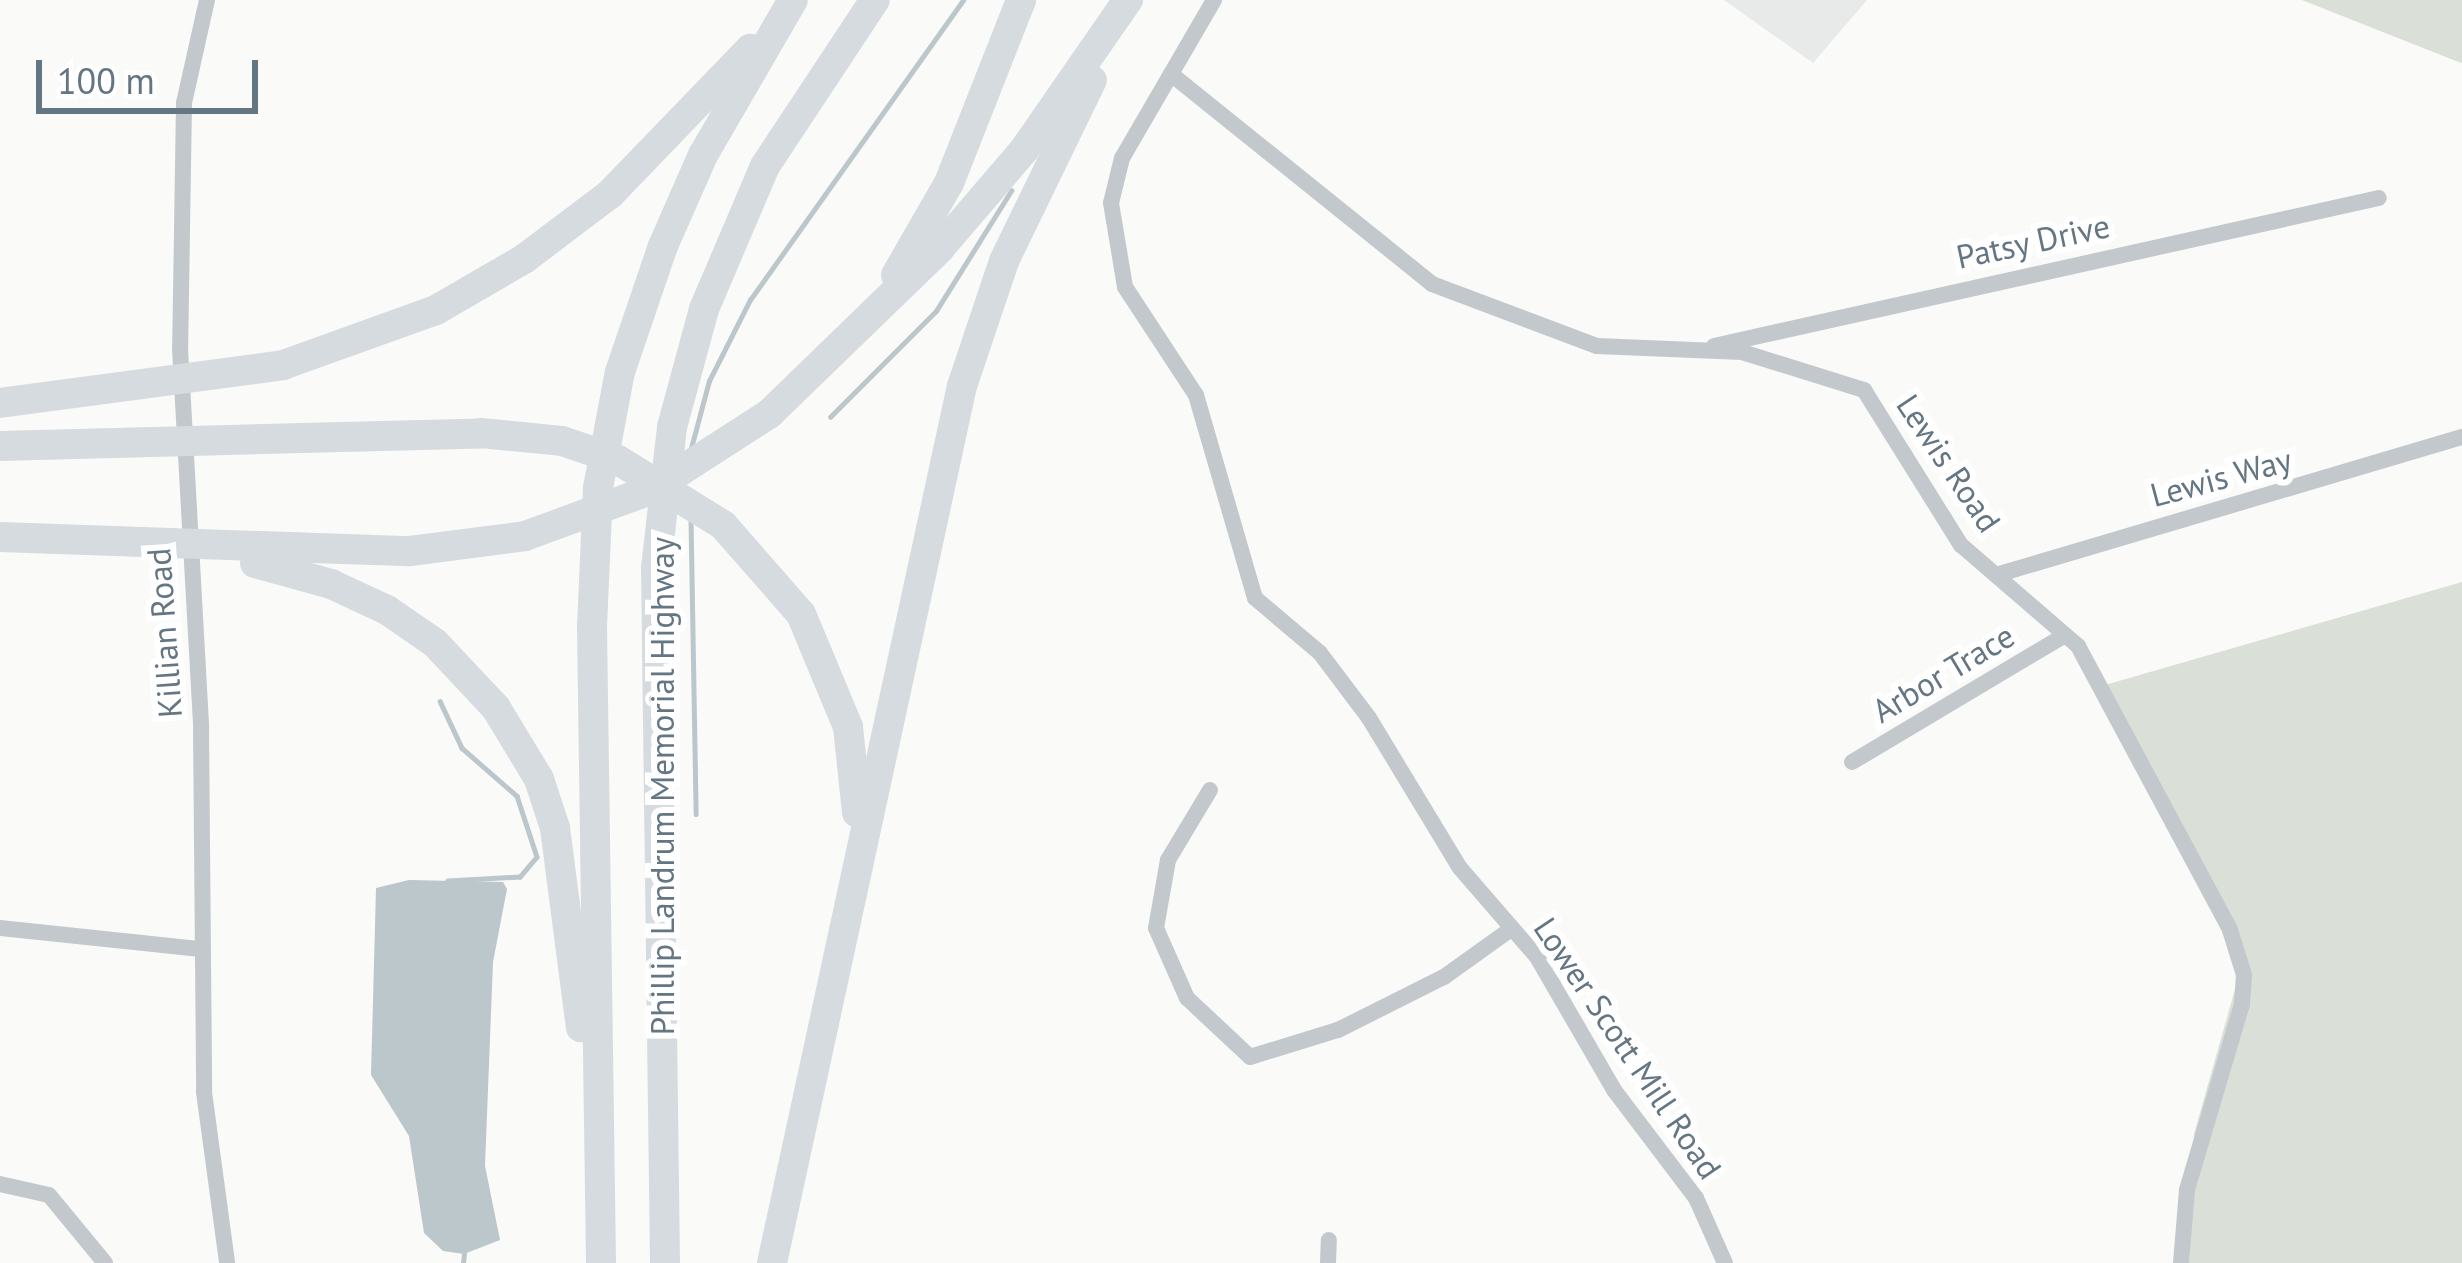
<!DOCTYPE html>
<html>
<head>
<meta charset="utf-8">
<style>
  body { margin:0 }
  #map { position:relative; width:2462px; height:1263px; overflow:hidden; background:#fafaf8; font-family:"PT Sans",sans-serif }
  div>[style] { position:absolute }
  .built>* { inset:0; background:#e8e9e9 }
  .green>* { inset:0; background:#dadfd7 }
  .water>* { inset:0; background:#bbc7cb }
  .stream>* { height:4.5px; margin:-2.25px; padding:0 2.25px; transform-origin:2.25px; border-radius:2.25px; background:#bbc7cb }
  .minor>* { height:16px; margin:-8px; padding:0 8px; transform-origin:8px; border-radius:8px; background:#c3c8cc }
  .motorway>* { height:30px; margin:-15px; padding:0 15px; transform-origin:15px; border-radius:15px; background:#d6dbdf }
  span { translate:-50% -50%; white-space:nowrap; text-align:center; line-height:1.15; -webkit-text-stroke:12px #fff; paint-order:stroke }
  .street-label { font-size:33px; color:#657683 }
  .scale { position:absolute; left:36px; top:60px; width:222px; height:54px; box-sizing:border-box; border:6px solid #657683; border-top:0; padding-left:15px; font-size:36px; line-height:42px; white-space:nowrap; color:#657683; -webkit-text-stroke:9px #fff; paint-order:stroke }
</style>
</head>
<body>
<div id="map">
  <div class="built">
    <div style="clip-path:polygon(1724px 0,1867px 0,1813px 63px)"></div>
  </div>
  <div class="green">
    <div style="clip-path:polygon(2302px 0,2462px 0,2462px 63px,2456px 61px)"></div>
    <div style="clip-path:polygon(2462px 582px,2462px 1263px,2189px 1263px,2194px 1134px,2243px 961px,2105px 685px)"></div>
  </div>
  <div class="water">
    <div style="clip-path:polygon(409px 880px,503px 882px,507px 889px,493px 962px,485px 1166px,500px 1240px,464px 1254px,443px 1251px,424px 1233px,409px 1136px,371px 1075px,376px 888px)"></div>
  </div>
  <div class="stream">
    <div style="left:830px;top:417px;width:150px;rotate:-45deg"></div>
    <div style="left:936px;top:311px;width:142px;rotate:-58deg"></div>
    <div style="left:691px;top:448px;width:69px;rotate:-75deg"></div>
    <div style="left:709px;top:381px;width:91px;rotate:-63.2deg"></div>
    <div style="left:750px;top:300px;width:368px;rotate:-54.6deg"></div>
    <div style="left:691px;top:519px;width:295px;rotate:89deg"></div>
    <div style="left:440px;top:701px;width:52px;rotate:64.9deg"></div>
    <div style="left:462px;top:748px;width:73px;rotate:41.1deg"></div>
    <div style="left:517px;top:796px;width:64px;rotate:71.8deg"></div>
    <div style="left:537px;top:857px;width:26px;rotate:130deg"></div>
    <div style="left:520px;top:877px;width:72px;rotate:176.8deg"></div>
    <div style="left:463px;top:1263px;width:9px;rotate:-84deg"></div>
  </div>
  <div class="minor">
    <div style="left:207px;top:0;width:106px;rotate:102.6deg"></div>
    <div style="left:184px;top:103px;width:245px;rotate:90.9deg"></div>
    <div style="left:180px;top:348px;width:381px;rotate:86.8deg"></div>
    <div style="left:201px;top:728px;width:364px;rotate:89.5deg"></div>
    <div style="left:204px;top:1092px;width:173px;rotate:82.3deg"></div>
    <div style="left:1214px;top:0;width:183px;rotate:120.2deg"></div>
    <div style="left:1122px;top:158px;width:46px;rotate:103.7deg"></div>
    <div style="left:1111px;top:203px;width:85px;rotate:80.5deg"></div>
    <div style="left:1125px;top:287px;width:129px;rotate:56.7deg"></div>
    <div style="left:1196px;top:395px;width:211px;rotate:73.8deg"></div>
    <div style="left:1255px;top:598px;width:85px;rotate:40.2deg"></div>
    <div style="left:1320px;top:653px;width:81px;rotate:53deg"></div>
    <div style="left:1369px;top:718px;width:175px;rotate:58.8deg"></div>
    <div style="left:1460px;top:868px;width:118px;rotate:49.1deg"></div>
    <div style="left:1537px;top:957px;width:154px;rotate:59.9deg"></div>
    <div style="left:1614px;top:1090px;width:136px;rotate:52.8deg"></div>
    <div style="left:1696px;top:1198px;width:71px;rotate:66deg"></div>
    <div style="left:1171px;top:74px;width:335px;rotate:38.8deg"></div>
    <div style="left:1432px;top:284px;width:176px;rotate:20.6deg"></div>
    <div style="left:1597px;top:346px;width:145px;rotate:2.4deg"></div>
    <div style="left:1742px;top:352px;width:128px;rotate:17.3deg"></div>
    <div style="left:1864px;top:390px;width:183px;rotate:58deg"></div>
    <div style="left:1961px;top:545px;width:155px;rotate:40.8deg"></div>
    <div style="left:2078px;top:646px;width:322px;rotate:61.8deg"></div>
    <div style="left:2230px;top:930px;width:47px;rotate:72.7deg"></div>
    <div style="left:2244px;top:975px;width:29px;rotate:94deg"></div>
    <div style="left:2242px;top:1004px;width:194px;rotate:106.5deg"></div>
    <div style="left:2187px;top:1190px;width:73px;rotate:94.7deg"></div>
    <div style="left:1714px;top:346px;width:681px;rotate:-12.55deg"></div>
    <div style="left:1996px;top:575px;width:486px;rotate:-16.5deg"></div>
    <div style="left:1852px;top:762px;width:248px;rotate:-30.8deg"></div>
    <div style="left:1210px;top:790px;width:82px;rotate:121deg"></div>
    <div style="left:1168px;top:860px;width:69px;rotate:100deg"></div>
    <div style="left:1156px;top:928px;width:77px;rotate:66.1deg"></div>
    <div style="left:1187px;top:998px;width:86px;rotate:43.1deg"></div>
    <div style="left:1250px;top:1057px;width:92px;rotate:-17.1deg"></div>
    <div style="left:1338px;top:1030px;width:119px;rotate:-26.6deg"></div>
    <div style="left:1444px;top:977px;width:82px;rotate:-35.6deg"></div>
    <div style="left:0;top:928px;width:202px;rotate:6deg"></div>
    <div style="left:0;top:1184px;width:50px;rotate:12.7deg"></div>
    <div style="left:49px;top:1195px;width:88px;rotate:50.5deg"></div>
    <div style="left:1328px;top:1263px;width:23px;rotate:-88deg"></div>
  </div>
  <div class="motorway">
    <div style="left:896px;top:275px;width:106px;rotate:-60.1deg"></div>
    <div style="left:949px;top:183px;width:197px;rotate:-68.5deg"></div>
    <div style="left:0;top:403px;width:286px;rotate:-7.6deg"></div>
    <div style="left:283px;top:365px;width:163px;rotate:-19.8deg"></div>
    <div style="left:436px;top:310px;width:102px;rotate:-30.1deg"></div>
    <div style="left:524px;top:259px;width:108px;rotate:-37.1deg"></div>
    <div style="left:610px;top:194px;width:202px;rotate:-46deg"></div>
    <div style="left:0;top:446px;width:481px;rotate:-1.5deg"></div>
    <div style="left:481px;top:433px;width:81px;rotate:5.6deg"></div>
    <div style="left:562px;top:441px;width:59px;rotate:18.7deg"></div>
    <div style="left:618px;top:460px;width:123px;rotate:31.8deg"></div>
    <div style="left:723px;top:525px;width:118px;rotate:48.8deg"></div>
    <div style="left:801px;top:614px;width:122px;rotate:67.4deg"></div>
    <div style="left:848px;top:727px;width:86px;rotate:84deg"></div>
    <div style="left:0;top:537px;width:410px;rotate:2deg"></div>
    <div style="left:410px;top:551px;width:116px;rotate:-7.4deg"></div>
    <div style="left:525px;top:536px;width:134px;rotate:-20.1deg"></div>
    <div style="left:651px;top:490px;width:140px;rotate:-32.8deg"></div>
    <div style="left:769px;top:414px;width:238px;rotate:-44.1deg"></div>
    <div style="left:940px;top:248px;width:129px;rotate:-49.4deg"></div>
    <div style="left:1024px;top:150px;width:183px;rotate:-55.3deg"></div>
    <div style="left:255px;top:563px;width:79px;rotate:15.4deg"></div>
    <div style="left:331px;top:584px;width:62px;rotate:24.9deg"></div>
    <div style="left:387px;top:610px;width:58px;rotate:34.5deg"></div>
    <div style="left:435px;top:643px;width:89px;rotate:46.8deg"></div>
    <div style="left:496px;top:708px;width:83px;rotate:58.8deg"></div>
    <div style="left:539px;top:779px;width:52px;rotate:71.9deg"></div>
    <div style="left:555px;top:828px;width:201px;rotate:82.6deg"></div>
    <div style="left:601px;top:1263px;width:636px;rotate:-90.81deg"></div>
    <div style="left:592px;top:627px;width:139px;rotate:-87.5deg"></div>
    <div style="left:598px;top:488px;width:118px;rotate:-79.3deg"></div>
    <div style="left:620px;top:372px;width:133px;rotate:-71.2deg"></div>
    <div style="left:663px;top:246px;width:99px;rotate:-66.3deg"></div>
    <div style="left:703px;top:155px;width:179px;rotate:-59.9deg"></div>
    <div style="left:665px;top:1263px;width:695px;rotate:-90.74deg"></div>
    <div style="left:656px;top:568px;width:142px;rotate:-83.5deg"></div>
    <div style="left:672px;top:427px;width:122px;rotate:-74.8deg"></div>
    <div style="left:704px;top:309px;width:155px;rotate:-66.9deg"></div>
    <div style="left:765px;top:166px;width:199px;rotate:-56.5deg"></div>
    <div style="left:772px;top:1263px;width:897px;rotate:-77.78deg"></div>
    <div style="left:962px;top:386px;width:132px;rotate:-71.4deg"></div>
    <div style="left:1004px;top:261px;width:201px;rotate:-64.1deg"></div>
  </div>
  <div class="street-label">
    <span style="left:2033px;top:241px;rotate:-12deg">Patsy Drive</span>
    <span style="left:1949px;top:463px;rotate:56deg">Lewis Road</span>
    <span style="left:2221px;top:477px;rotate:-15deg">Lewis Way</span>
    <span style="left:164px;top:633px;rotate:-94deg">Killian Road</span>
    <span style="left:1943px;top:673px;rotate:-31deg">Arbor Trace</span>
    <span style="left:662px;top:786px;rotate:-90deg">Phillip Landrum Memorial Highway</span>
    <span style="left:1628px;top:1048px;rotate:56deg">Lower Scott Mill Road</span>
  </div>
  <div class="scale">100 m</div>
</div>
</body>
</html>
